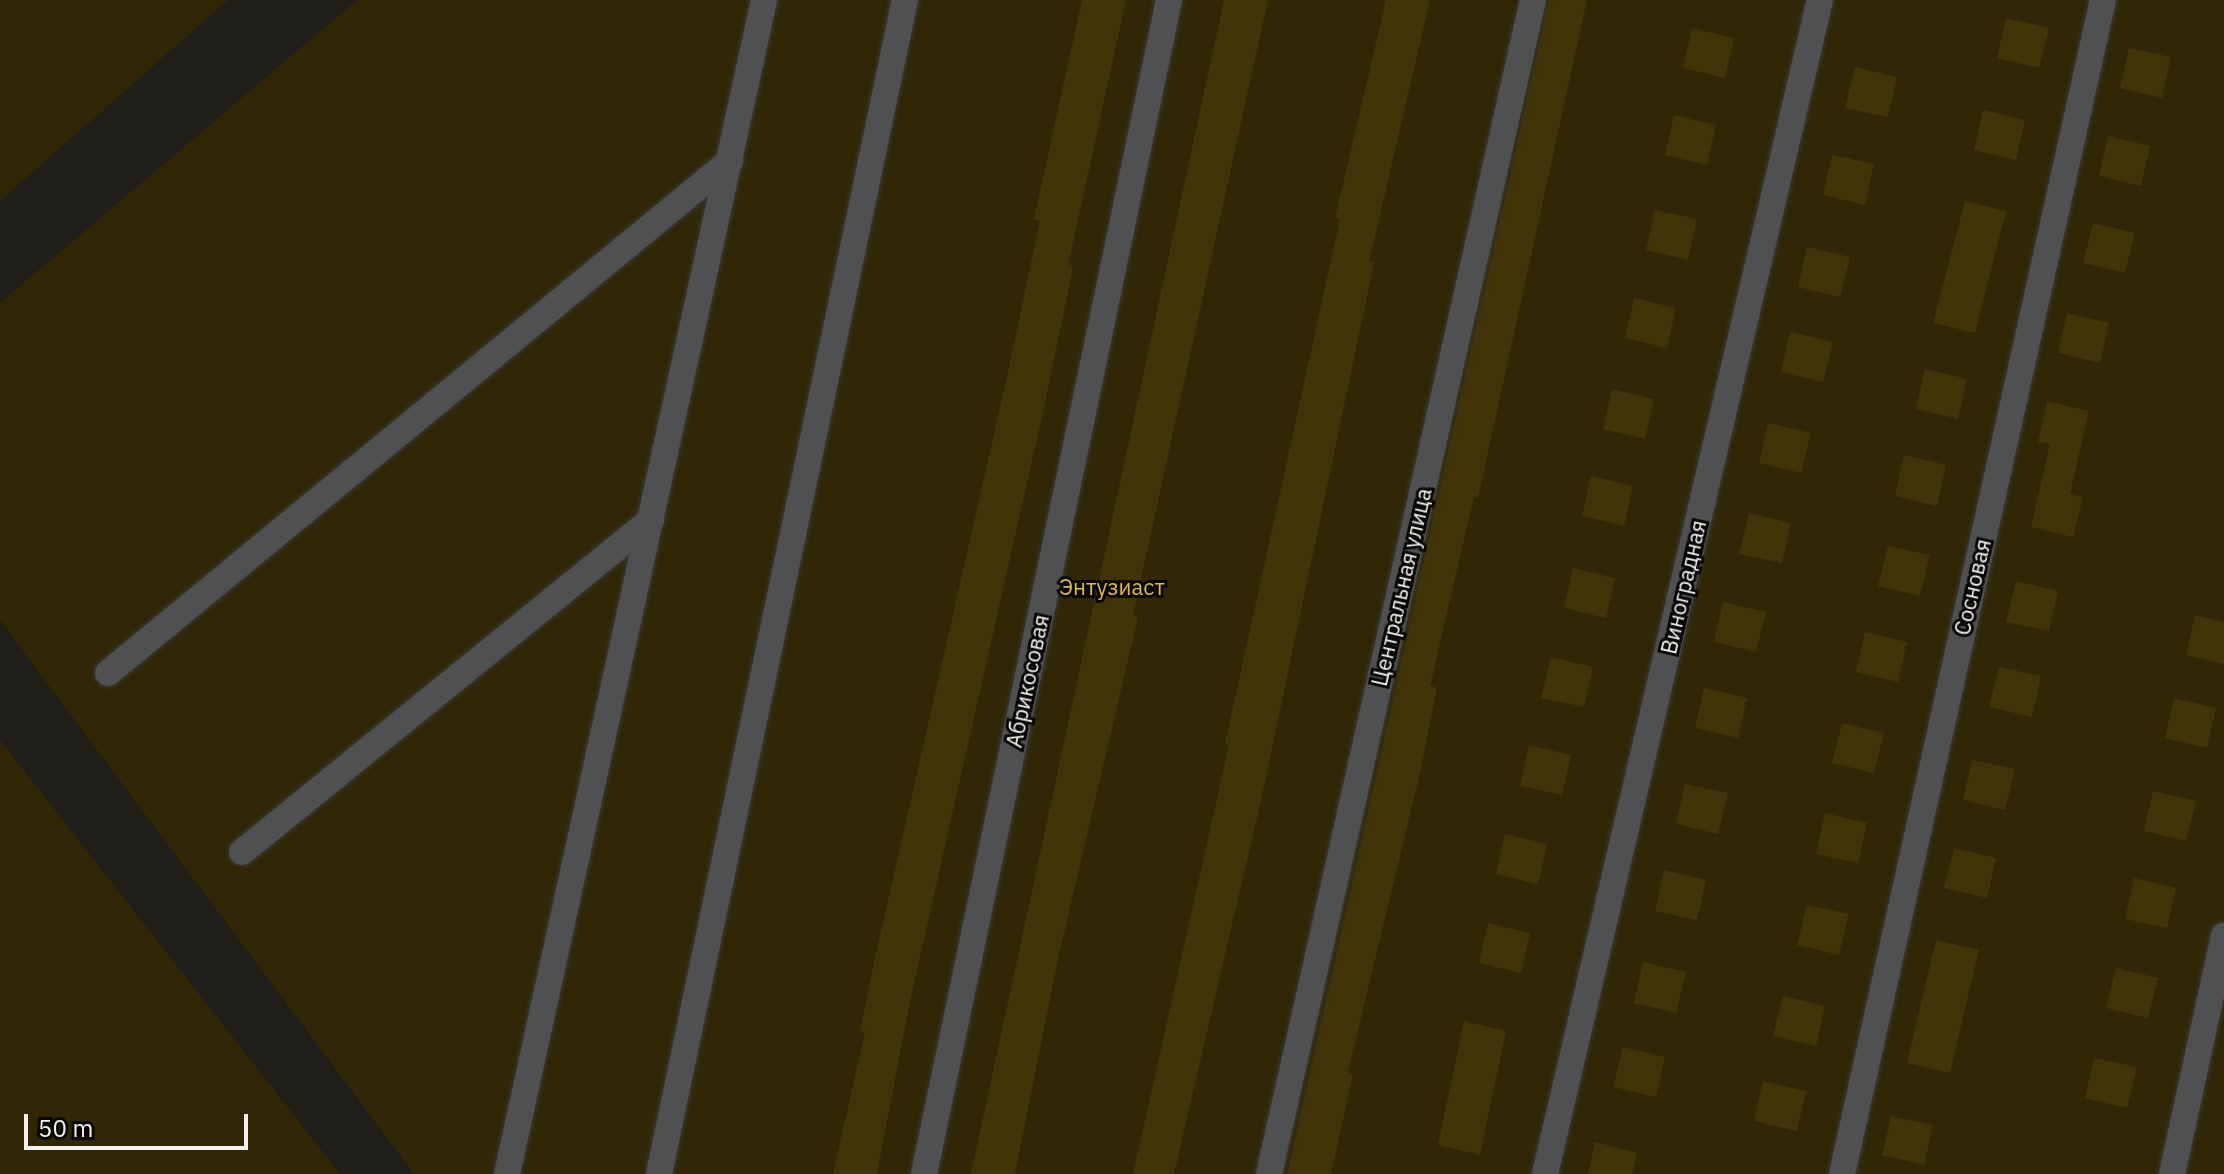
<!DOCTYPE html>
<html>
<head>
<meta charset="utf-8">
<style>
  body { margin:0 }
  #map { position:relative; width:2224px; height:1174px; overflow:hidden; background:#201e19; font-family:"IBM Plex Sans",sans-serif }
  div>[style] { position:absolute }
  .green>* { inset:0; background:#312707 }
  .building>* { inset:0; background:#413408 }
  .roads { filter:drop-shadow(0 0 2px #393833) drop-shadow(0 0 2px #393833) }
  .street>* { height:26px; margin:-13px; padding:0 13px; transform-origin:13px; border-radius:13px; background:#4f5052 }
  span { translate:-50% -50%; white-space:nowrap; text-align:center; line-height:1.15; -webkit-text-stroke:6px #090807; paint-order:stroke }
  .park-label { font-size:22px; color:#ddbb4e }
  .street-label { font-size:22px; color:#f4f3ef }
  .scale { position:absolute; left:24px; top:1114px; width:224px; height:36px; box-sizing:border-box; border:4px solid #f4f3ef; border-top:0; padding-left:10px; font-size:24px; line-height:28px; white-space:nowrap; color:#f4f3ef; -webkit-text-stroke:6px #090807; paint-order:stroke }
</style>
</head>
<body>
<div id="map">
  <div class="green">
    <div style="clip-path:polygon(0 0,228px 0,0 201px)"></div>
    <div style="clip-path:polygon(357px 0,2224px 0,2224px 1174px,414px 1174px,0 620px,0 303px)"></div>
    <div style="clip-path:polygon(0 740px,340px 1174px,0 1174px)"></div>
  </div>
  <div class="building">
    <div style="clip-path:polygon(1082px 0,1126px 0,1068px 266px,1073px 268px,1043px 412px,910px 1001px,877px 1174px,833px 1174px,865px 1032px,860px 1031px,875px 958px,1009px 368px,1040px 220px,1034px 219px)"></div>
    <div style="clip-path:polygon(1224px 0,1268px 0,1133px 615px,1138px 617px,1058px 959px,1015px 1174px,971px 1174px)"></div>
    <div style="clip-path:polygon(1386px 0,1430px 0,1369px 262px,1374px 263px,1262px 796px,1174px 1174px,1133px 1174px,1229px 745px,1225px 744px,1340px 219px,1335px 218px)"></div>
    <div style="clip-path:polygon(1549px 0,1587px 0,1478px 498px,1474px 497px,1430px 686px,1437px 688px,1421px 769px,1348px 1072px,1353px 1074px,1336px 1152px,1331px 1174px,1287px 1174px)"></div>
    <div style="clip-path:polygon(2006px 18px,2049px 28px,2039px 68px,1997px 58px)"></div>
    <div style="clip-path:polygon(1692px 28px,1734px 38px,1725px 78px,1683px 68px)"></div>
    <div style="clip-path:polygon(2129px 48px,2171px 57px,2162px 98px,2120px 88px)"></div>
    <div style="clip-path:polygon(1855px 67px,1897px 77px,1888px 117px,1845px 108px)"></div>
    <div style="clip-path:polygon(1983px 110px,2025px 120px,2016px 160px,1974px 150px)"></div>
    <div style="clip-path:polygon(1674px 115px,1716px 125px,1707px 165px,1665px 155px)"></div>
    <div style="clip-path:polygon(2108px 136px,2150px 146px,2141px 186px,2099px 176px)"></div>
    <div style="clip-path:polygon(1832px 155px,1874px 164px,1865px 205px,1823px 195px)"></div>
    <div style="clip-path:polygon(1965px 201px,2006px 211px,1975px 333px,1933px 323px)"></div>
    <div style="clip-path:polygon(1655px 210px,1697px 219px,1688px 260px,1646px 250px)"></div>
    <div style="clip-path:polygon(2093px 223px,2135px 233px,2125px 273px,2083px 263px)"></div>
    <div style="clip-path:polygon(1807px 247px,1850px 257px,1840px 297px,1798px 287px)"></div>
    <div style="clip-path:polygon(1634px 298px,1676px 308px,1667px 348px,1625px 338px)"></div>
    <div style="clip-path:polygon(2067px 313px,2109px 323px,2100px 363px,2058px 353px)"></div>
    <div style="clip-path:polygon(1790px 332px,1833px 342px,1823px 382px,1781px 372px)"></div>
    <div style="clip-path:polygon(1925px 369px,1967px 379px,1958px 419px,1916px 409px)"></div>
    <div style="clip-path:polygon(1612px 389px,1654px 399px,1645px 439px,1603px 429px)"></div>
    <div style="clip-path:polygon(2047px 401px,2089px 411px,2070px 494px,2083px 497px,2073px 537px,2031px 527px,2050px 444px,2038px 442px)"></div>
    <div style="clip-path:polygon(1768px 423px,1811px 433px,1801px 473px,1759px 463px)"></div>
    <div style="clip-path:polygon(1904px 455px,1946px 465px,1937px 506px,1895px 496px)"></div>
    <div style="clip-path:polygon(1591px 476px,1633px 486px,1624px 526px,1582px 516px)"></div>
    <div style="clip-path:polygon(1749px 513px,1791px 523px,1782px 563px,1739px 554px)"></div>
    <div style="clip-path:polygon(1888px 546px,1930px 555px,1920px 596px,1878px 586px)"></div>
    <div style="clip-path:polygon(1573px 568px,1615px 578px,1606px 618px,1564px 608px)"></div>
    <div style="clip-path:polygon(2016px 581px,2058px 591px,2049px 631px,2006px 622px)"></div>
    <div style="clip-path:polygon(1723px 602px,1766px 612px,1756px 652px,1714px 642px)"></div>
    <div style="clip-path:polygon(2195px 615px,2224px 622px,2224px 664px,2186px 655px)"></div>
    <div style="clip-path:polygon(1865px 632px,1907px 642px,1898px 682px,1856px 672px)"></div>
    <div style="clip-path:polygon(1551px 657px,1593px 667px,1584px 707px,1541px 698px)"></div>
    <div style="clip-path:polygon(1999px 667px,2041px 676px,2032px 717px,1989px 707px)"></div>
    <div style="clip-path:polygon(1704px 688px,1747px 698px,1738px 738px,1695px 728px)"></div>
    <div style="clip-path:polygon(2174px 698px,2216px 708px,2207px 748px,2165px 738px)"></div>
    <div style="clip-path:polygon(1842px 723px,1884px 733px,1874px 773px,1832px 763px)"></div>
    <div style="clip-path:polygon(1529px 745px,1571px 755px,1562px 795px,1520px 786px)"></div>
    <div style="clip-path:polygon(1972px 760px,2015px 769px,2005px 810px,1963px 800px)"></div>
    <div style="clip-path:polygon(1685px 784px,1728px 793px,1718px 834px,1676px 824px)"></div>
    <div style="clip-path:polygon(2153px 791px,2196px 801px,2186px 841px,2144px 831px)"></div>
    <div style="clip-path:polygon(1825px 813px,1867px 823px,1858px 863px,1816px 854px)"></div>
    <div style="clip-path:polygon(1505px 834px,1547px 844px,1538px 884px,1496px 874px)"></div>
    <div style="clip-path:polygon(1954px 848px,1996px 858px,1987px 898px,1944px 888px)"></div>
    <div style="clip-path:polygon(1664px 870px,1706px 880px,1697px 920px,1655px 911px)"></div>
    <div style="clip-path:polygon(2134px 878px,2176px 888px,2167px 928px,2125px 919px)"></div>
    <div style="clip-path:polygon(1807px 905px,1849px 914px,1839px 955px,1797px 945px)"></div>
    <div style="clip-path:polygon(1488px 923px,1530px 933px,1521px 973px,1479px 963px)"></div>
    <div style="clip-path:polygon(1936px 940px,1979px 950px,1950px 1073px,1907px 1063px)"></div>
    <div style="clip-path:polygon(1643px 962px,1686px 972px,1676px 1013px,1634px 1003px)"></div>
    <div style="clip-path:polygon(2116px 968px,2158px 978px,2148px 1018px,2106px 1008px)"></div>
    <div style="clip-path:polygon(1783px 996px,1825px 1006px,1816px 1046px,1773px 1036px)"></div>
    <div style="clip-path:polygon(1464px 1021px,1506px 1031px,1480px 1155px,1438px 1145px)"></div>
    <div style="clip-path:polygon(1623px 1047px,1665px 1057px,1656px 1097px,1613px 1087px)"></div>
    <div style="clip-path:polygon(2094px 1058px,2137px 1067px,2127px 1108px,2085px 1098px)"></div>
    <div style="clip-path:polygon(1763px 1081px,1806px 1091px,1797px 1131px,1754px 1121px)"></div>
    <div style="clip-path:polygon(1891px 1116px,1933px 1125px,1924px 1165px,1882px 1155px)"></div>
    <div style="clip-path:polygon(1595px 1142px,1637px 1153px,1632px 1174px,1588px 1174px)"></div>
  </div>
  <div class="roads">
    <div class="street">
      <div style="left:108px;top:673px;width:806px;rotate:-39.46deg"></div>
      <div style="left:242px;top:852px;width:527px;rotate:-39.07deg"></div>
      <div style="left:507px;top:1174px;width:1202px;rotate:-77.65deg"></div>
      <div style="left:659px;top:1174px;width:1199px;rotate:-78.17deg"></div>
      <div style="left:924px;top:1174px;width:1199px;rotate:-78.21deg"></div>
      <div style="left:1269px;top:1174px;width:1203px;rotate:-77.33deg"></div>
      <div style="left:1545px;top:1174px;width:1206px;rotate:-76.82deg"></div>
      <div style="left:1842px;top:1174px;width:1203px;rotate:-77.47deg"></div>
      <div style="left:2172px;top:1174px;width:244px;rotate:-77.7deg"></div>
    </div>
  </div>
  <div class="park-label">
    <span style="left:1112px;top:587px">Энтузиаст</span>
  </div>
  <div class="street-label">
    <span style="left:1401px;top:587px;rotate:-77deg">Центральная улица</span>
    <span style="left:1683px;top:587px;rotate:-77deg">Виноградная</span>
    <span style="left:1972px;top:587px;rotate:-77deg">Сосновая</span>
    <span style="left:1027px;top:681px;rotate:-78deg">Абрикосовая</span>
  </div>
  <div class="scale">50 m</div>
</div>
</body>
</html>
